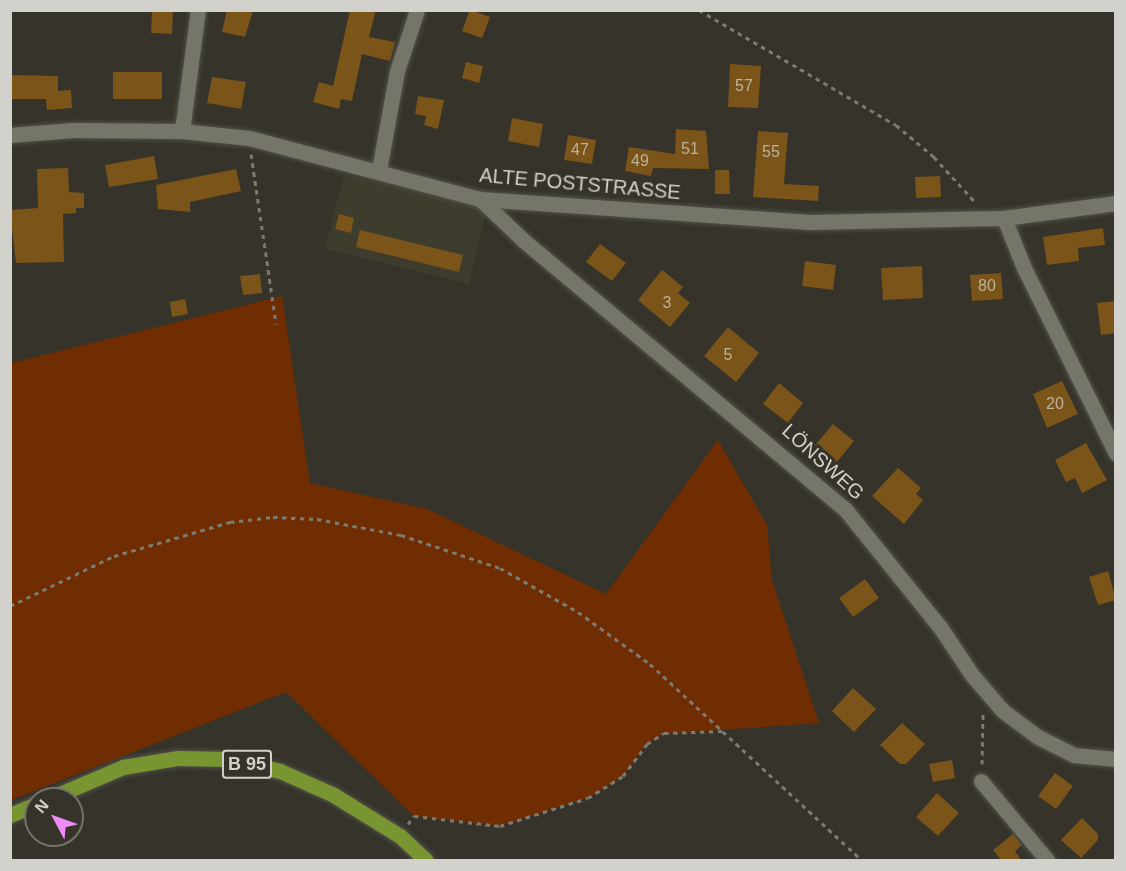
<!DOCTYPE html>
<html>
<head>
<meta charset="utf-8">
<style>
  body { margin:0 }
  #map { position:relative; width:1126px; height:871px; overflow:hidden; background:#35332a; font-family:Arial,sans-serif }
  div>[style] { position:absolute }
  .built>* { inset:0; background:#3e3c2c }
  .green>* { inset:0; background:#702d02 }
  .building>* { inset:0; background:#7a5418 }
  .path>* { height:3px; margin-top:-1.5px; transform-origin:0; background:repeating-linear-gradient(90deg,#7c7b73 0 4.5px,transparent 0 9px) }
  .roads { filter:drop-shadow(0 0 2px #53524a) drop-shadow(0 0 2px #53524a) }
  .minor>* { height:15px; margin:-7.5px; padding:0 7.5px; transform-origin:7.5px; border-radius:7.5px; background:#76756a }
  .primary>* { height:15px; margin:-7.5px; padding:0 7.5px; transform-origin:7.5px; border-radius:7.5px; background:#789531 }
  span { translate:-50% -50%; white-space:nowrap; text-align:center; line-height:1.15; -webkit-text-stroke:6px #35332a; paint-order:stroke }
  .number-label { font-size:16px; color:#bcb29e }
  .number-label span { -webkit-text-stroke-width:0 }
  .shield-label span { padding:2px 4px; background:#35332a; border:2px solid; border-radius:4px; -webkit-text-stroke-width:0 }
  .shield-label { font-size:18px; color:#d2d1cb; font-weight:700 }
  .street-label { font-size:20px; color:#d2d1cb }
  .frame { position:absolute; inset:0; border:12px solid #d2d1cb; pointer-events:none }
  .north { position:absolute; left:24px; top:787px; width:60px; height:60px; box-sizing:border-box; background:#35332a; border:2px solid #74726a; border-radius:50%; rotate:311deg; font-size:16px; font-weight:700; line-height:24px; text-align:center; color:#d2d1cb }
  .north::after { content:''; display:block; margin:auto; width:21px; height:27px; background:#ef8bf6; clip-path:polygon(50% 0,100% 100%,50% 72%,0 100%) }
</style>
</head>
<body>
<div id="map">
  <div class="built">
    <div style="clip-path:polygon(344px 174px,487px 209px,469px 284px,325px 249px)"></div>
  </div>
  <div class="green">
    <div style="clip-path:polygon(282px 296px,310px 483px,427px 509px,606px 594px,718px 440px,767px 525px,772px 580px,819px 723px,664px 734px,647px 744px,623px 776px,588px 798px,500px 826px,414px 816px,286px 692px,11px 800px,11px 363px)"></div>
  </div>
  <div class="building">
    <div style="clip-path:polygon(152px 10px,173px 10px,172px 34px,151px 33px)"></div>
    <div style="clip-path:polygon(227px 10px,253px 10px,245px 37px,222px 32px)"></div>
    <div style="clip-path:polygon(350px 10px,376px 10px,369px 37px,395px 42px,390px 61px,362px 54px,352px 101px,341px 99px,339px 109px,313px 102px,319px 82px,333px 86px)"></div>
    <div style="clip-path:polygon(470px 10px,490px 17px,482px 38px,462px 31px)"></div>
    <div style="clip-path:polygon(466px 62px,483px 66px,479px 83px,462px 78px)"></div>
    <div style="clip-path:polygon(730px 64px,761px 66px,758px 108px,728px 107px)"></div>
    <div style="clip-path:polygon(113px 72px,162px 72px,162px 99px,113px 99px)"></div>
    <div style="clip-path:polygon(10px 75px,58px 76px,58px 91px,71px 90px,72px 108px,47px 110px,46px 99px,10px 99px)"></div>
    <div style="clip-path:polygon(212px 77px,246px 82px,241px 109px,207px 103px)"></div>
    <div style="clip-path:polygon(418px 96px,444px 100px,438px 129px,424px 125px,426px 116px,415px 114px)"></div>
    <div style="clip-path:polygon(512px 118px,543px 124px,539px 147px,508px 141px)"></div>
    <div style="clip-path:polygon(676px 129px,706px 131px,709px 169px,653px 168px,651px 176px,625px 171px,629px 147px,675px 154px)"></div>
    <div style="clip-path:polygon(758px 131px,788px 133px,784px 184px,819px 186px,818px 201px,753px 197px)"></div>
    <div style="clip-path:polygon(568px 135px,596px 140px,592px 164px,564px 160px)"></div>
    <div style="clip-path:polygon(154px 156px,158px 179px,109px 187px,105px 165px)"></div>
    <div style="clip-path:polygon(68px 168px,69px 192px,84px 193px,84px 208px,76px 208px,76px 213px,63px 214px,64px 262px,16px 263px,10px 210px,38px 208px,37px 169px)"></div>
    <div style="clip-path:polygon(236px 169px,241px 191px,190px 202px,190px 212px,158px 209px,156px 185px)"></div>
    <div style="clip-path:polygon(715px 170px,729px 170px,730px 194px,715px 194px)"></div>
    <div style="clip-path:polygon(940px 176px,941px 197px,916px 198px,915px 177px)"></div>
    <div style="clip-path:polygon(339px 214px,354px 218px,351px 233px,335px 229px)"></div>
    <div style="clip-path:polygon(1103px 228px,1105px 245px,1078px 248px,1079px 261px,1047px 265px,1043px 237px)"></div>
    <div style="clip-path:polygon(360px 230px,463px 255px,459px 272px,356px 247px)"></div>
    <div style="clip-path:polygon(600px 244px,626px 263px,612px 281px,586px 262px)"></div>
    <div style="clip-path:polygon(805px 261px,836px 265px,833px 290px,802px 286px)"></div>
    <div style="clip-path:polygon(922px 266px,923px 298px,883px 300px,881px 268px)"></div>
    <div style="clip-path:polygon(662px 270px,683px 287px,678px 293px,690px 303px,670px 327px,638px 300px)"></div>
    <div style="clip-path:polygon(1001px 273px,1003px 299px,972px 301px,970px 275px)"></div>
    <div style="clip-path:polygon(260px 274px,262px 293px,243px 295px,240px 276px)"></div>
    <div style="clip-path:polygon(185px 299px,188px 314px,172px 317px,170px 302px)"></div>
    <div style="clip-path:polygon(1116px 301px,1116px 333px,1101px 335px,1097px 303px)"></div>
    <div style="clip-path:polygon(728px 327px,759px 353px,736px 382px,704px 356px)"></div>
    <div style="clip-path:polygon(1062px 381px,1078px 414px,1047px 428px,1033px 394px)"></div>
    <div style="clip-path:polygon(779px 383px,803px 403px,788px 423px,763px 404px)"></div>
    <div style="clip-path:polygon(833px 424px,854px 441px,832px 468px,811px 450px)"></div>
    <div style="clip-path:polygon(1086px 443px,1107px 480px,1082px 493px,1075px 478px,1066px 482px,1055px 460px)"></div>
    <div style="clip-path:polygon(898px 468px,921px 488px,916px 494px,923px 500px,904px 524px,872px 496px)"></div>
    <div style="clip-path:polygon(1108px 571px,1116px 600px,1098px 605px,1089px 577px)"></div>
    <div style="clip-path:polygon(865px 579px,879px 598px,853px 617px,839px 598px)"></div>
    <div style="clip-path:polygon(853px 688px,876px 709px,854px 732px,832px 711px)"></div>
    <div style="clip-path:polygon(902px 723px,925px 744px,906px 764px,900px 764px,880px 745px)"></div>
    <div style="clip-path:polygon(952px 760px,955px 778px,933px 782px,929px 764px)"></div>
    <div style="clip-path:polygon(1055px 773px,1073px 786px,1056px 809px,1038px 796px)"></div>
    <div style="clip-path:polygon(937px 793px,959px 813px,938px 836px,916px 817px)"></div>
    <div style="clip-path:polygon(1082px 818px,1098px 834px,1098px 840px,1081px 858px,1061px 840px)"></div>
    <div style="clip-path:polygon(1013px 834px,1022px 845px,1015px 851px,1022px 861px,1002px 861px,993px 850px)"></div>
  </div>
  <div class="path">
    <div style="left:699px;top:10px;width:228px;rotate:30.3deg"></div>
    <div style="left:896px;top:125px;width:50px;rotate:40.1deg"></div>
    <div style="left:934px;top:157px;width:62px;rotate:47.6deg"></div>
    <div style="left:251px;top:154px;width:172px;rotate:81.6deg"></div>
    <div style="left:10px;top:606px;width:115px;rotate:-25.7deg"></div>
    <div style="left:114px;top:556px;width:121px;rotate:-16.3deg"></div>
    <div style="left:230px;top:522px;width:43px;rotate:-6.6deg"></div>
    <div style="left:273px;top:517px;width:44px;rotate:2.6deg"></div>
    <div style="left:317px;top:519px;width:86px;rotate:10.8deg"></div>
    <div style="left:401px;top:535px;width:104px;rotate:18.4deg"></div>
    <div style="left:500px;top:568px;width:90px;rotate:29.4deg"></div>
    <div style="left:578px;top:612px;width:89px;rotate:35.8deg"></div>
    <div style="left:650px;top:664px;width:289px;rotate:42.8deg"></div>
    <div style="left:982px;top:764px;width:50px;rotate:-88.9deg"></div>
    <div style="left:408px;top:824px;width:10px;rotate:-53deg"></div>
    <div style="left:414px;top:816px;width:87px;rotate:6.6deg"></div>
    <div style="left:500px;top:826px;width:92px;rotate:-17.7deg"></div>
    <div style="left:588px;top:798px;width:41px;rotate:-32.2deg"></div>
    <div style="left:623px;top:776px;width:40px;rotate:-53deg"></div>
    <div style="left:647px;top:744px;width:20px;rotate:-33deg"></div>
    <div style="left:664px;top:733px;width:60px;rotate:-1.9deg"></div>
  </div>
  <div class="roads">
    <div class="minor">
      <div style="left:182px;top:131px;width:122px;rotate:-82.5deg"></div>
      <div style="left:10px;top:135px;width:63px;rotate:-4.5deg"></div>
      <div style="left:73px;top:130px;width:109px;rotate:0.5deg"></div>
      <div style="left:182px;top:131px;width:67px;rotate:6deg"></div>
      <div style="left:249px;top:138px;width:239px;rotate:14.8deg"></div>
      <div style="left:480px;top:199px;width:331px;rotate:4deg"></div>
      <div style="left:810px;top:222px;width:194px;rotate:-1.2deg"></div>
      <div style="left:1004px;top:218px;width:113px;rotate:-7.6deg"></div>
      <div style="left:379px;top:170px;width:101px;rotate:-79.7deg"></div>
      <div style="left:397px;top:71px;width:64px;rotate:-71.8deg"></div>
      <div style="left:480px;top:199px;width:59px;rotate:43.6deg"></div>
      <div style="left:523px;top:240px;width:420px;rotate:39.9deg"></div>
      <div style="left:845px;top:509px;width:151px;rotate:51.2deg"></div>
      <div style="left:940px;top:627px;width:58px;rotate:56.3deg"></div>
      <div style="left:972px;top:675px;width:48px;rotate:49.3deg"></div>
      <div style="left:1003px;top:711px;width:44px;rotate:36.6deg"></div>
      <div style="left:1038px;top:737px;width:40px;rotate:26.6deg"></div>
      <div style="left:1074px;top:755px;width:42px;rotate:5.4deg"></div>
      <div style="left:1004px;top:218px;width:54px;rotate:68.2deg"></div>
      <div style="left:1024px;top:268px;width:207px;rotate:63.6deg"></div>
      <div style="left:981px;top:781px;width:103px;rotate:50.1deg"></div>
    </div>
    <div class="primary">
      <div style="left:48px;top:799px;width:82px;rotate:-23.1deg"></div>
      <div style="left:123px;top:767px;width:56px;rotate:-9.3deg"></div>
      <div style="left:178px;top:758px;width:50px;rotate:1.1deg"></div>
      <div style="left:228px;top:759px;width:53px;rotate:13deg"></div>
      <div style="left:280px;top:771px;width:57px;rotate:23.9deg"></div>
      <div style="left:332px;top:794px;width:80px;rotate:31.7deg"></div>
      <div style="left:400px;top:836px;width:35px;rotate:43deg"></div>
      <div style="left:10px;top:815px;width:28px;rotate:-23deg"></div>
    </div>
  </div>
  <div class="number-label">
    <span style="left:744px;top:86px">57</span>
    <span style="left:690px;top:149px">51</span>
    <span style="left:580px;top:150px">47</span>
    <span style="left:771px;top:152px">55</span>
    <span style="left:640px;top:161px">49</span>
    <span style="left:987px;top:286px">80</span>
    <span style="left:667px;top:303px">3</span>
    <span style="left:728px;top:355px">5</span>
    <span style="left:1055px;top:404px">20</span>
  </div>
  <div class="shield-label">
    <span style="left:247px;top:764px">B 95</span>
  </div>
  <div class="street-label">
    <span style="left:580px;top:184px;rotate:5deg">ALTE POSTSTRASSE</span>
    <span style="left:823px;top:462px;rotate:42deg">LÖNSWEG</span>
  </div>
  <div class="frame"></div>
  <div class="north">N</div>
</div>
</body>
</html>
